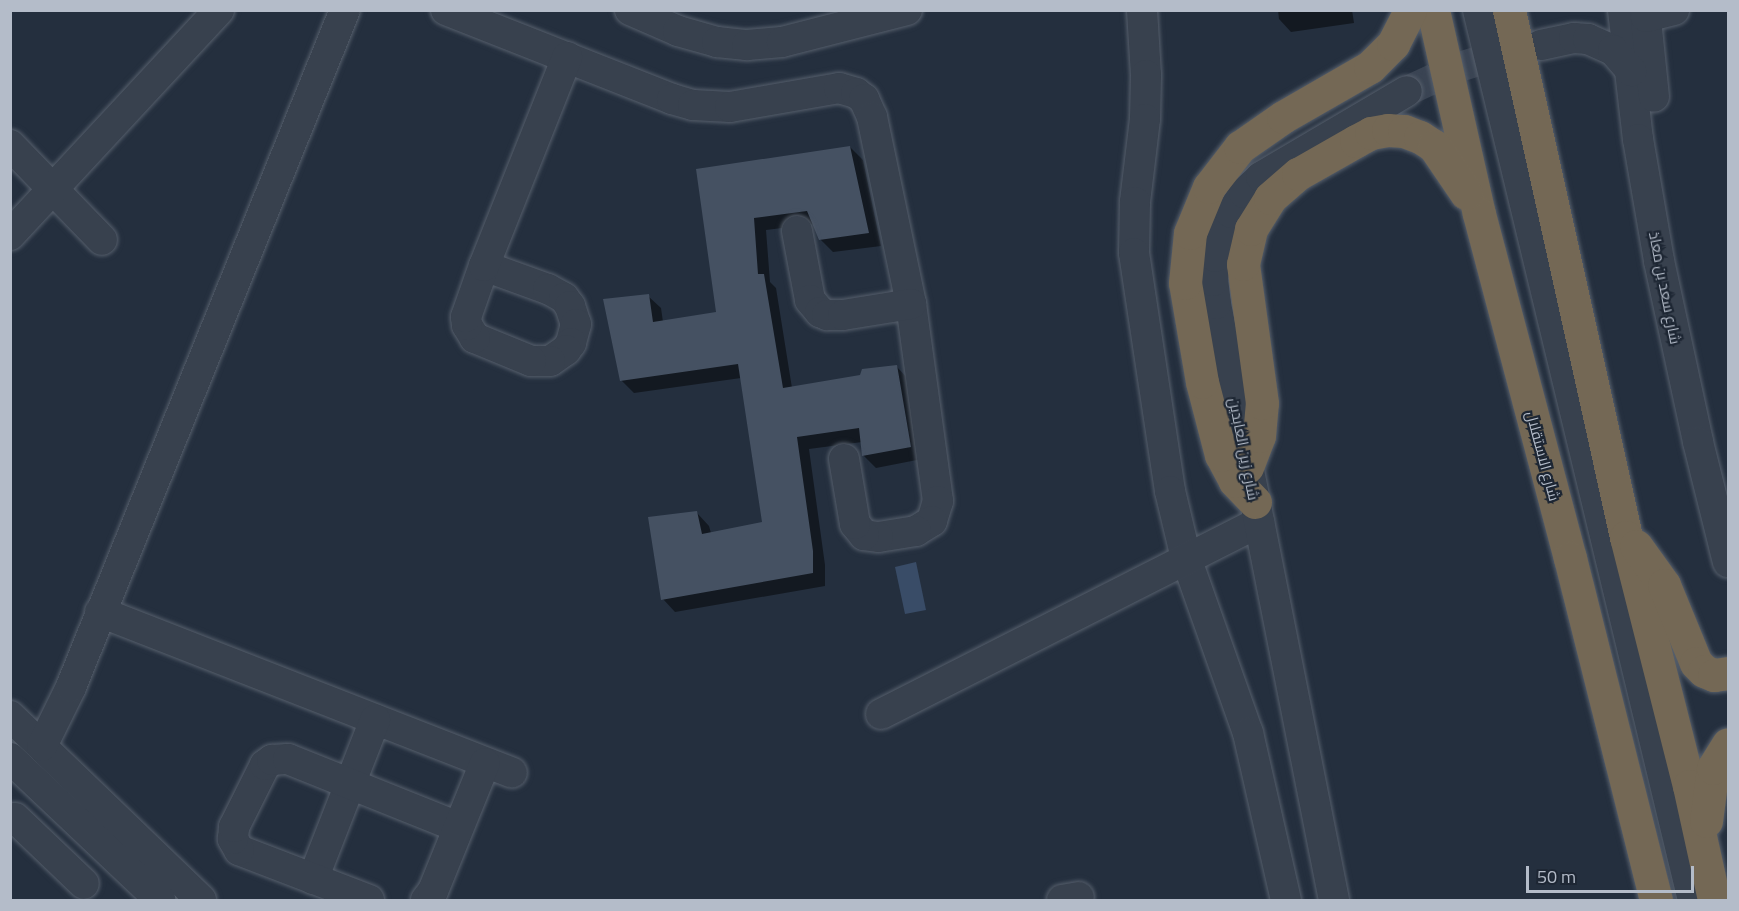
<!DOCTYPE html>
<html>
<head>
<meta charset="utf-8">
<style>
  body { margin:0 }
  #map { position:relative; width:1739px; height:911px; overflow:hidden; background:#242f3e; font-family:"Titillium Web",Cairo,sans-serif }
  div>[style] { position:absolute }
  .water>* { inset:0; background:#394c67 }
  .shadow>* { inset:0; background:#0007 }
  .building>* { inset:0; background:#455162 }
  .minor-tunnel>* { height:30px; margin-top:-15px; transform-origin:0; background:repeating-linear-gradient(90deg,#3a4453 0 30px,transparent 0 45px) }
  .roads { filter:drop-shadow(0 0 2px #565f6c) drop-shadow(0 0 2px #565f6c) }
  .minor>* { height:30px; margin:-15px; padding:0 15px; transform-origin:15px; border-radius:15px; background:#38414e }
  .highway>* { height:33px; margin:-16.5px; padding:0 16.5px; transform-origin:16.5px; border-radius:16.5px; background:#746855 }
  span { translate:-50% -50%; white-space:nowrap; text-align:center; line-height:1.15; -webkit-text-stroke:4.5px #1d2633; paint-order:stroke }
  .street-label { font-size:15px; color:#b4bcc9 }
  .frame { position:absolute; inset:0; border:12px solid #b4bcc9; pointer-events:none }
  .scale { position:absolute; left:1526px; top:866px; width:168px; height:27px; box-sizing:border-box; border:3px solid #b4bcc9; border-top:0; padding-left:8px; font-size:18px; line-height:21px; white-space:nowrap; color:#b4bcc9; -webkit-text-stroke:4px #1d2633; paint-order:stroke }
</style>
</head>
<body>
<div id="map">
  <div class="water">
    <div style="clip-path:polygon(916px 562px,926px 610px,905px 614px,895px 567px)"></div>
  </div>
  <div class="shadow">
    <div style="clip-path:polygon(1278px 10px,1352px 10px,1354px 23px,1291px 32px,1279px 19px)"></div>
    <div style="clip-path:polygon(850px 147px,863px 160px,881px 246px,833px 252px,820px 239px,814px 224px,766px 230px,770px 282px,776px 288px,792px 388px,861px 376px,897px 367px,909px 380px,922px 459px,876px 468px,863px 455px,862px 442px,809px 449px,825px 565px,825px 586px,675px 612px,663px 599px,697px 513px,709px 526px,711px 533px,764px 523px,741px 378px,634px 393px,621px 380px,648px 296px,661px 308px,663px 322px,718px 313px,698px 171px)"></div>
  </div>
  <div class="building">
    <div style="clip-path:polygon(850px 146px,869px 233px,819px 240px,807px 211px,754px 218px,758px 274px,764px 274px,783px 388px,860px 375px,862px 369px,897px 365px,911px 447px,862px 456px,859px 428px,797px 437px,813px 551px,813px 573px,661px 600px,648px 517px,697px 511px,702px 534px,762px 522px,738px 364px,620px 381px,603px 299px,649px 294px,653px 322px,716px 312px,696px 169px)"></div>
  </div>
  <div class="minor-tunnel">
    <div style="left:1407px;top:91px;width:57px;rotate:-24.8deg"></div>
    <div style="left:1459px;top:67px;width:59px;rotate:-16.9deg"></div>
  </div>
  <div class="roads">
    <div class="minor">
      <div style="left:446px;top:10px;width:243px;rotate:21.5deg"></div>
      <div style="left:672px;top:99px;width:22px;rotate:16deg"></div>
      <div style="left:693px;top:105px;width:37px;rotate:3deg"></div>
      <div style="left:730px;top:107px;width:111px;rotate:-9.9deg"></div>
      <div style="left:839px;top:88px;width:18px;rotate:16deg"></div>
      <div style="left:856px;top:93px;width:10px;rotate:37deg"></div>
      <div style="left:864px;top:99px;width:20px;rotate:66deg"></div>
      <div style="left:872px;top:117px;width:191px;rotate:78.2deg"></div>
      <div style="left:911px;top:304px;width:199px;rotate:82.2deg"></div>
      <div style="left:938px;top:501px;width:21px;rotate:107deg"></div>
      <div style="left:932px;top:521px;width:19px;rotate:148deg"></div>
      <div style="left:916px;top:531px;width:38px;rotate:171deg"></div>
      <div style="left:878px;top:537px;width:14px;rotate:-172deg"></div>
      <div style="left:864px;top:535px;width:14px;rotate:-129deg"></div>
      <div style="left:855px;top:524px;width:66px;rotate:-99.6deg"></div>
      <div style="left:630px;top:10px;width:52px;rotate:23.6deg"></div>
      <div style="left:678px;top:31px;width:41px;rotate:15.8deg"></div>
      <div style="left:717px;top:42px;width:30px;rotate:6deg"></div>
      <div style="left:747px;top:45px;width:35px;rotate:-5deg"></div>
      <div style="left:782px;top:42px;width:129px;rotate:-14.4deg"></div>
      <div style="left:1142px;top:10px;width:65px;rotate:86.5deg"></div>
      <div style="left:1146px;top:75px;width:44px;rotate:91.3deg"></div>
      <div style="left:1145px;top:119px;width:84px;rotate:96.9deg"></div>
      <div style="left:1135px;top:202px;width:51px;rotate:91.1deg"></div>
      <div style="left:1134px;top:253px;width:241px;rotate:81.4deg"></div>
      <div style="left:1170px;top:491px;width:69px;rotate:76.6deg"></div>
      <div style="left:1186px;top:558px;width:186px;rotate:70.5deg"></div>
      <div style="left:1248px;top:733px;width:171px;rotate:77.2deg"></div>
      <div style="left:1478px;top:10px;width:916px;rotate:76.42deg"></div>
      <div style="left:1623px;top:10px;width:130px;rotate:83.4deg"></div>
      <div style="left:1638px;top:139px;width:124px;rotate:80.2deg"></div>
      <div style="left:1659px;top:261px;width:185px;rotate:77.8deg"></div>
      <div style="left:1698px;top:442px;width:124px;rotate:76deg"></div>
      <div style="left:1645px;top:10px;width:87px;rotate:84.1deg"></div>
      <div style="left:1646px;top:17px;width:29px;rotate:-14deg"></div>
      <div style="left:1541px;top:45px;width:34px;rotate:-12deg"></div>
      <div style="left:1574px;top:38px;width:14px;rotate:4deg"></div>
      <div style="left:1588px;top:39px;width:27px;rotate:24deg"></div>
      <div style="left:1613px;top:50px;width:28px;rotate:49deg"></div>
      <div style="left:10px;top:145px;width:132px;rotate:45.9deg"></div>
      <div style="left:797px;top:231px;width:70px;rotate:79.3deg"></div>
      <div style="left:810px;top:300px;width:16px;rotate:50deg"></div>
      <div style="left:820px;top:312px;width:8px;rotate:23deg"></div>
      <div style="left:827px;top:315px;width:16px"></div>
      <div style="left:843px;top:315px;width:69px;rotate:-9.2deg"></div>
      <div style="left:10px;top:235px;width:307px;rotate:-47.1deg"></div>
      <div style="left:484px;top:266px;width:68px;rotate:19.8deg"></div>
      <div style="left:548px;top:289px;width:18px;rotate:29deg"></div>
      <div style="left:564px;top:298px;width:10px;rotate:53deg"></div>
      <div style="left:570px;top:306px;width:19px;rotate:72deg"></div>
      <div style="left:576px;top:324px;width:20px;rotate:105deg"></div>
      <div style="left:571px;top:343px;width:9px;rotate:126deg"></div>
      <div style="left:566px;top:350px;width:19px;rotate:145deg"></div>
      <div style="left:550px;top:361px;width:19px;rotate:180deg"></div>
      <div style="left:531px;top:361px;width:61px;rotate:-157.7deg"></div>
      <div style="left:475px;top:338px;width:15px;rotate:-122deg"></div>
      <div style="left:467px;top:325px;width:8px;rotate:-97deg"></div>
      <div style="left:466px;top:317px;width:54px;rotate:-70.6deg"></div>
      <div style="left:484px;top:266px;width:225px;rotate:-68.3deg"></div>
      <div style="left:100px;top:612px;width:442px;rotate:21.3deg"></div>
      <div style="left:881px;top:714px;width:424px;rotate:-26.9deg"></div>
      <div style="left:10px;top:716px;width:265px;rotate:43.9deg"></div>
      <div style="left:42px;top:746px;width:66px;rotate:-63.8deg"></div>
      <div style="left:71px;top:687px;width:730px;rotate:-67.97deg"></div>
      <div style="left:10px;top:758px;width:207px;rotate:43.4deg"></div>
      <div style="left:15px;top:818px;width:95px;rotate:43.7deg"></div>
      <div style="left:313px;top:879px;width:171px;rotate:-68.7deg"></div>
      <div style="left:369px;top:900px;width:139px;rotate:-159deg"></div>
      <div style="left:239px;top:850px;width:13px;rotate:-119deg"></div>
      <div style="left:233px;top:839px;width:12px;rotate:-85deg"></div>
      <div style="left:234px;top:827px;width:69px;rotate:-63.4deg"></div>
      <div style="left:265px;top:765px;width:9px;rotate:-36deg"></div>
      <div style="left:272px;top:760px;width:16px;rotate:-4deg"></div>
      <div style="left:288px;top:759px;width:183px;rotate:21.8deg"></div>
      <div style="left:426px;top:900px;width:11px;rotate:-52deg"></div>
      <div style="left:433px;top:891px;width:138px;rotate:-67.9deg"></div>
      <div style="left:1062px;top:900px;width:17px;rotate:-10deg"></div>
      <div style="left:1334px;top:900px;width:608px;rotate:-101.2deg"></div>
      <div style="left:1216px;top:304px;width:23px;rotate:-97deg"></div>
      <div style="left:1213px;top:281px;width:24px;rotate:-85deg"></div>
      <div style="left:1215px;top:257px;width:47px;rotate:-70deg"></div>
      <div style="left:1231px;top:213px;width:24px;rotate:-57deg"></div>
      <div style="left:1244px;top:193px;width:23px;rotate:-43deg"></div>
      <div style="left:1261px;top:177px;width:169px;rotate:-30.5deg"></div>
    </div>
    <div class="highway">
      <div style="left:1433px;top:10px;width:209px;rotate:77.3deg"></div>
      <div style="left:1479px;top:214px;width:356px;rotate:75.2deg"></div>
      <div style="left:1570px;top:558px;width:353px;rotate:75.9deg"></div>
      <div style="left:1509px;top:10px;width:540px;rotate:77.48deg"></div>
      <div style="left:1626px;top:537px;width:257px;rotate:75.8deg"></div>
      <div style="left:1689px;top:786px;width:117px;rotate:77.6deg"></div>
      <div style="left:1247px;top:467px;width:33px;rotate:-69deg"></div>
      <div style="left:1259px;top:436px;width:33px;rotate:-85deg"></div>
      <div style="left:1262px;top:403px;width:140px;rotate:-97.8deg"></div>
      <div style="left:1243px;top:264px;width:36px;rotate:-77deg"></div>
      <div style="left:1251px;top:229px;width:36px;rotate:-58deg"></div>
      <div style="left:1270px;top:198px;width:37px;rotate:-41deg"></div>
      <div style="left:1298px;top:174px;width:67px;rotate:-29.6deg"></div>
      <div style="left:1356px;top:141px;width:17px;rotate:-28deg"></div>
      <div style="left:1371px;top:133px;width:17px;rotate:-10deg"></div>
      <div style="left:1388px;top:130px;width:16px;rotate:4deg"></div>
      <div style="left:1404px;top:131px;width:17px;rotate:21deg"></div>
      <div style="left:1420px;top:137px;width:17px;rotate:33deg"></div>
      <div style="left:1434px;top:146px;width:57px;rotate:55.8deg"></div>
      <div style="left:1255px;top:502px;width:29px;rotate:-134deg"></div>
      <div style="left:1235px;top:481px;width:30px;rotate:-118deg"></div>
      <div style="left:1221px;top:455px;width:75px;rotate:-104.6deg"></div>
      <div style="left:1202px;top:382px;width:100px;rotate:-99.7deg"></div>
      <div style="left:1185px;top:283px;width:50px;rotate:-84.3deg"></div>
      <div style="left:1190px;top:233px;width:50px;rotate:-67.6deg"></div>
      <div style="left:1209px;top:187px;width:51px;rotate:-52.2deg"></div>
      <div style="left:1240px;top:147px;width:52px;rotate:-34.9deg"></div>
      <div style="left:1283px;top:117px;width:100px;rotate:-29.9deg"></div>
      <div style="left:1370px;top:67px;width:33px;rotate:-45deg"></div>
      <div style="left:1393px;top:44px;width:38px;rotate:-63deg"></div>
      <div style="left:1636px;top:546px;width:48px;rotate:54.3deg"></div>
      <div style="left:1664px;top:585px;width:84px;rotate:67.7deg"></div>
      <div style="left:1696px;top:663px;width:11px;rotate:45deg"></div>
      <div style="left:1704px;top:671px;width:11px;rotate:22deg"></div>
      <div style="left:1714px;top:675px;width:14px;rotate:-8deg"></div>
      <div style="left:1706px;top:821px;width:53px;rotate:-82.5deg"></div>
      <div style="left:1713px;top:768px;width:28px;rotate:-58deg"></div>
    </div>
  </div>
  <div class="street-label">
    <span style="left:1665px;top:288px;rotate:79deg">شارع سعد بن معاذ</span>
    <span style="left:1244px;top:449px;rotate:79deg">شارع زين العابدين</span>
    <span style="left:1543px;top:456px;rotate:75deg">شارع الاستقلال</span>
  </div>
  <div class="frame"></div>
  <div class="scale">50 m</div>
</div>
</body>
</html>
